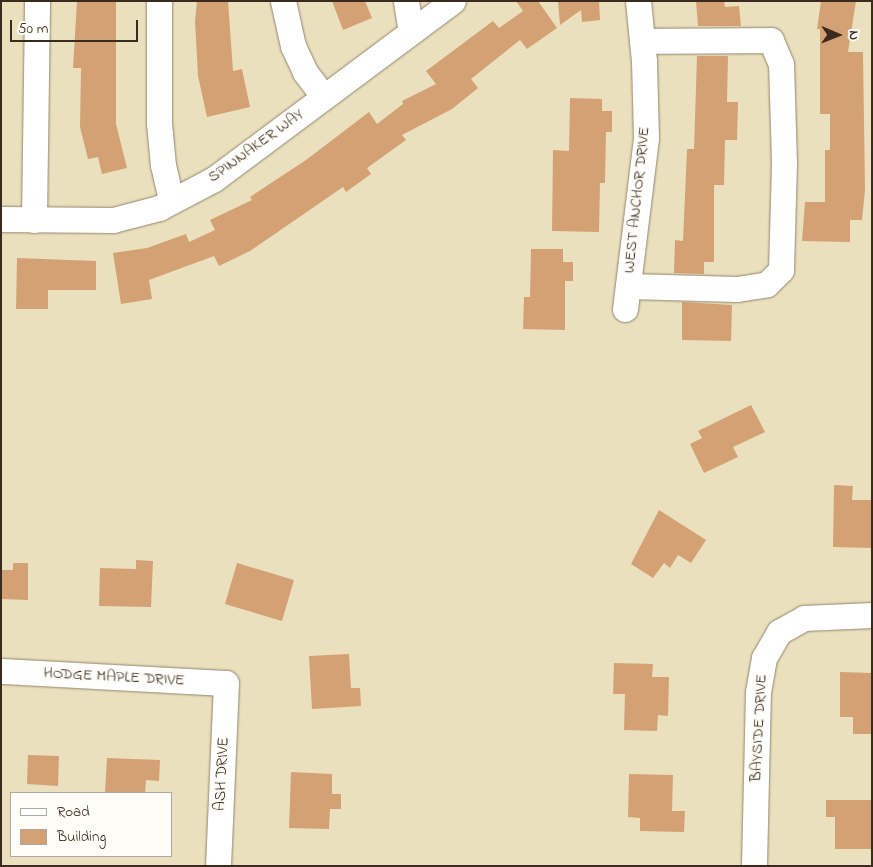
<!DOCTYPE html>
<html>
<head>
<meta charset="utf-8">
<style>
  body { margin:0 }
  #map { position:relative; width:873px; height:867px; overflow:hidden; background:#eae0bd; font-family:"Indie Flower",sans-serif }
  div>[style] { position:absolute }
  .building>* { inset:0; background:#d4a175 }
  .roads { filter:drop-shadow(0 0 1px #92856e) drop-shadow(0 0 1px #92856e) }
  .minor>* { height:25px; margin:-12.5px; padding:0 12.5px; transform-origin:12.5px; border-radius:12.5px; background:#fff }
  span { translate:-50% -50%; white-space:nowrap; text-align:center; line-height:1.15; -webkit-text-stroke:4px #fdfcf7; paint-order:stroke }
  .street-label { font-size:16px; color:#3b2a1e }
  .frame { position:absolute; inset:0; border:2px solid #3b2a1e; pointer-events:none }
  .legend { position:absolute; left:10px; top:792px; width:162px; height:65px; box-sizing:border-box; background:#fdfcf7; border:1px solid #afa8a0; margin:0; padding:6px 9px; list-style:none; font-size:15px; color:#3b2a1e }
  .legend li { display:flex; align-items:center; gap:10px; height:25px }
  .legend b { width:25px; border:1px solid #afa8a0 }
  .north { position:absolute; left:813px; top:10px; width:50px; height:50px; -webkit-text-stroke:4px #fdfcf7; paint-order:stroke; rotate:91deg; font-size:14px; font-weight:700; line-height:20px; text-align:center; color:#3b2a1e }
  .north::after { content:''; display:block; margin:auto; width:18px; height:22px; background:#3b2a1e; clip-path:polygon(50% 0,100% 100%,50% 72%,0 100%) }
  .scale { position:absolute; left:10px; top:20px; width:128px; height:22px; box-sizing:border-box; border:2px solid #3b2a1e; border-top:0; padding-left:6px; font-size:15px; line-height:18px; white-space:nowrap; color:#3b2a1e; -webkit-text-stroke:4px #fdfcf7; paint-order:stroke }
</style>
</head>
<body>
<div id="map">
  <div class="building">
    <div style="clip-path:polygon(77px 1px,116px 1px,116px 124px,127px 168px,102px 174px,98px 157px,88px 159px,80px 127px,81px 68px,73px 68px)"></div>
    <div style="clip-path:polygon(197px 1px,228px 1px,233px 71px,242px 69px,250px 107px,207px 117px,198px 76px,195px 21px)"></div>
    <div style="clip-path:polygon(332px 1px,365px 1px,372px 18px,343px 30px)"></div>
    <div style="clip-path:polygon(516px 1px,538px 1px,557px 28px,527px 49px,520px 40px,471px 79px,478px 88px,452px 109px,402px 135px,406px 140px,367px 168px,371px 174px,346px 192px,343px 187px,250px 251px,219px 266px,214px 256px,149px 280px,152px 299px,121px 304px,113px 253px,147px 248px,186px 234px,189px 242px,215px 230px,210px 220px,252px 200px,250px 197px,306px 160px,369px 112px,377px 124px,403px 104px,402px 101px,436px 84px,426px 71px,493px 21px,499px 28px,523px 11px)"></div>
    <div style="clip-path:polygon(558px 1px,599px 1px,600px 20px,582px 22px,581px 10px,560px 25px)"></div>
    <div style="clip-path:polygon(696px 1px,724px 1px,725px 7px,739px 6px,741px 26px,698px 26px)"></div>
    <div style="clip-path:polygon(821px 1px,856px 1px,848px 52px,863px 52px,865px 190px,862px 220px,850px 220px,850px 242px,802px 241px,805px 202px,825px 202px,825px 150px,830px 150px,830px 114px,820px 114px,820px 29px,817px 29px)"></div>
    <div style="clip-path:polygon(697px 56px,728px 56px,727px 102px,738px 102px,737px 140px,725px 140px,724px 185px,714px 185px,714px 262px,704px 262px,704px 274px,674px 273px,675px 240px,683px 241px,687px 149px,694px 149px)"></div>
    <div style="clip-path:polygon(570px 98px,602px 99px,602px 111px,612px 111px,612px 132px,606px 132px,605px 183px,600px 183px,599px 232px,552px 231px,553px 150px,569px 151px)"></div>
    <div style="clip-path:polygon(531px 249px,563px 249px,563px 262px,573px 262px,573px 281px,565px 281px,565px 330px,523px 329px,524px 297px,530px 297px)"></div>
    <div style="clip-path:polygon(17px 258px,96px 261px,96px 290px,48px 290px,48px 309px,16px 309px)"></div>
    <div style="clip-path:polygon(682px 302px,732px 305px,731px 341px,682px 340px)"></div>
    <div style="clip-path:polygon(751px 405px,765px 432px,733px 447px,738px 457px,704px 473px,690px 444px,702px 438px,698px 431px)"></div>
    <div style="clip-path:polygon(834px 485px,853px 486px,852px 500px,872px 500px,872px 548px,833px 547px)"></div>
    <div style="clip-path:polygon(659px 510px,706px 540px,691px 563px,678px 555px,670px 568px,664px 563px,653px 578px,631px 564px)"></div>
    <div style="clip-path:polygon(136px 560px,153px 561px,151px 607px,99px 606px,100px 568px,136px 569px)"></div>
    <div style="clip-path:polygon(13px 563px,28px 563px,28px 600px,1px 599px,1px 570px,13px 570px)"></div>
    <div style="clip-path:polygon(237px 563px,294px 580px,282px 621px,225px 604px)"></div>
    <div style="clip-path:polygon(349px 654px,351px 688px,360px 688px,361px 706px,312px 709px,309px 656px)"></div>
    <div style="clip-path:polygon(614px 663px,653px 664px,652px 677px,669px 677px,668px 716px,658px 715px,657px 731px,624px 730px,625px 694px,613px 694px)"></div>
    <div style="clip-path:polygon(840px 672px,872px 673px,872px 734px,853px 734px,853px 717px,840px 717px)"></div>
    <div style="clip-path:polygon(28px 755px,59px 756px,58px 786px,27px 784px)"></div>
    <div style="clip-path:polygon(107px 758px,160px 760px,159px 781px,146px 780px,145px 793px,105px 793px)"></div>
    <div style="clip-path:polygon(291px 772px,332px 774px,332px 794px,341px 794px,341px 809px,330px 809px,329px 829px,289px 828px)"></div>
    <div style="clip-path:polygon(629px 774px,673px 775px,672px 811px,685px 811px,684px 832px,640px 831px,640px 818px,628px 817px)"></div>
    <div style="clip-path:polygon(826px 800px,872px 800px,872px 849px,835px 849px,835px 817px,826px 817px)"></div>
  </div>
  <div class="roads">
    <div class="minor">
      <div style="left:159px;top:1px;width:122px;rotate:90deg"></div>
      <div style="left:159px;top:123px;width:42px;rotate:84.6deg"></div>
      <div style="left:163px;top:165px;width:37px;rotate:77deg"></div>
      <div style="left:283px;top:1px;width:46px;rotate:77.5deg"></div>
      <div style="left:293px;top:46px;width:29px;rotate:65deg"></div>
      <div style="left:305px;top:72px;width:31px;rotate:53deg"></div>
      <div style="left:406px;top:1px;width:30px;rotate:81deg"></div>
      <div style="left:1px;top:219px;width:112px;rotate:0.5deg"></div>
      <div style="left:113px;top:220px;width:48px;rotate:-14.6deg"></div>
      <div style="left:159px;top:208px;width:62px;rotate:-27.8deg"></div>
      <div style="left:214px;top:179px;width:298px;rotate:-36.7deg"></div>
      <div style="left:34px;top:220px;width:219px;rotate:-89.2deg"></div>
      <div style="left:628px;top:286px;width:109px;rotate:1.6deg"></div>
      <div style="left:737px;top:289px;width:30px;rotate:-9deg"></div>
      <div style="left:767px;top:284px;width:20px;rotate:-45deg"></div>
      <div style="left:781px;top:270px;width:107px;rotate:-88.4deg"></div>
      <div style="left:784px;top:163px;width:99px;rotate:-91.7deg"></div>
      <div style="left:781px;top:64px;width:26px;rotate:-113deg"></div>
      <div style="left:771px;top:40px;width:129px;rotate:179.6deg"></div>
      <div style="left:625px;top:309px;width:172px;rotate:-83deg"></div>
      <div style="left:646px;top:138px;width:77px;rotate:-91.5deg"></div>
      <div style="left:644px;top:61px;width:60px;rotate:-95.7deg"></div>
      <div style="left:1px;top:671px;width:225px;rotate:3.1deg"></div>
      <div style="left:226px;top:683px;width:183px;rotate:92.5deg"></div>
      <div style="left:754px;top:866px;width:174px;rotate:-88.7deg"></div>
      <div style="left:758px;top:692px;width:35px;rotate:-80deg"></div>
      <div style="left:764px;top:658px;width:30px;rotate:-60deg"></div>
      <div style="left:779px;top:632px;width:29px;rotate:-29deg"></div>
      <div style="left:804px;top:618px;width:68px;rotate:-2.5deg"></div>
    </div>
  </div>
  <div class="street-label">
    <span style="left:256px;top:146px;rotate:-36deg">SPINNAKER WAY</span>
    <span style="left:637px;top:200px;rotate:-84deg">WEST ANCHOR DRIVE</span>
    <span style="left:114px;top:677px;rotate:3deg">HODGE MAPLE DRIVE</span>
    <span style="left:759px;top:728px;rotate:-87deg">BAYSIDE DRIVE</span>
    <span style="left:222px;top:774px;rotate:-87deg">ASH DRIVE</span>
  </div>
  <div class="frame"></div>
  <ul class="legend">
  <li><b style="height:6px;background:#fff"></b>Road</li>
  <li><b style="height:14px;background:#d4a175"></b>Building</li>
  </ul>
  <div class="north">N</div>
  <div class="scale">50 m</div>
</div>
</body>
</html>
